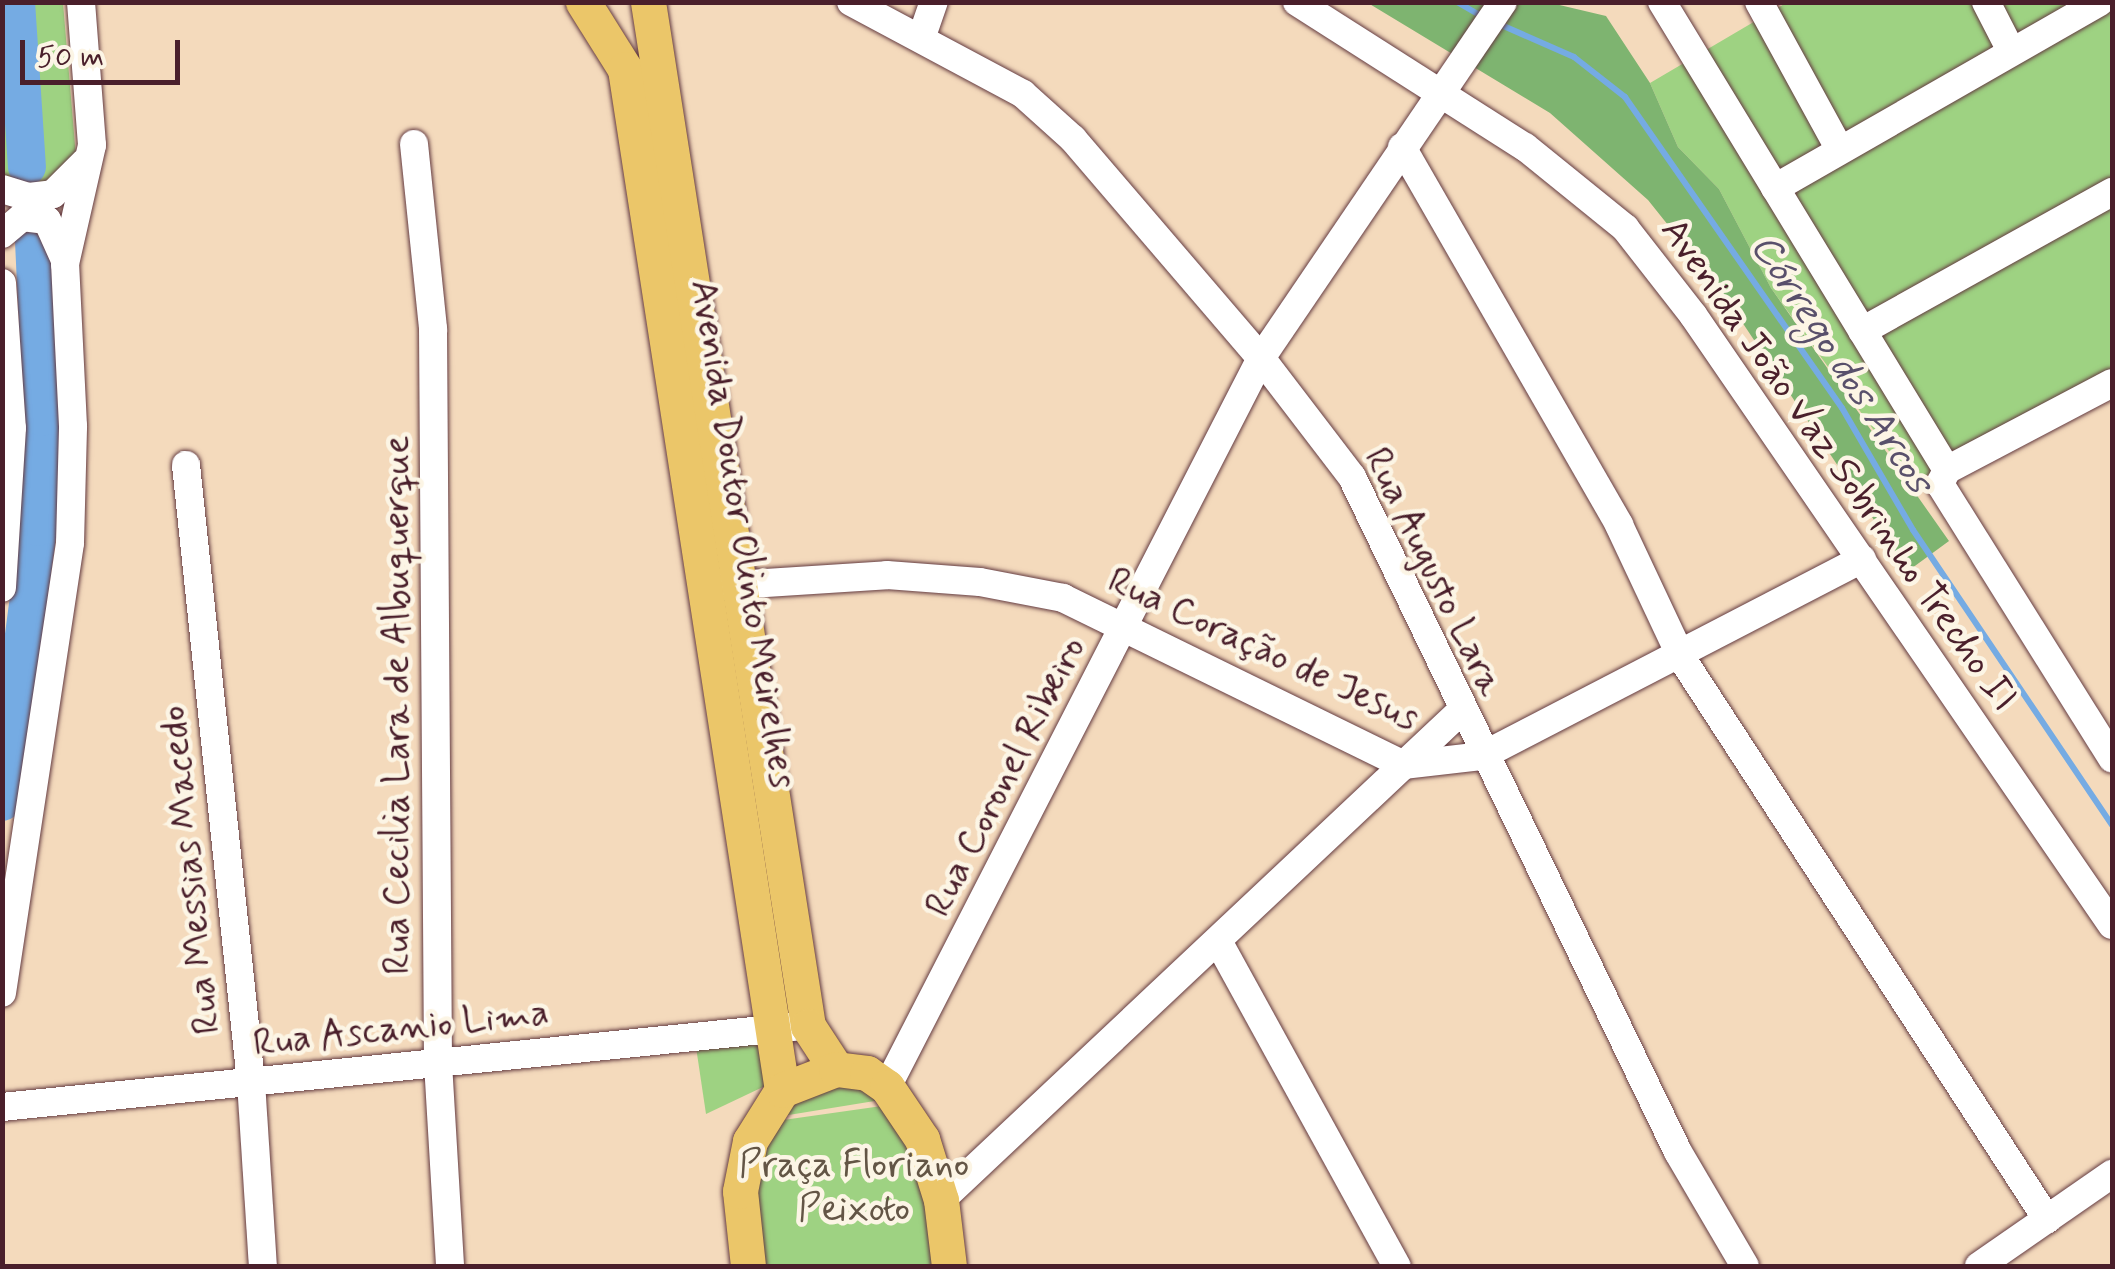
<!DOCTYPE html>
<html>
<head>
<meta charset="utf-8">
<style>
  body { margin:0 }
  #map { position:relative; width:2115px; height:1269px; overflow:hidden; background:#f4dabc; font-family:Mynerve,sans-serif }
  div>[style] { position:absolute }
  .green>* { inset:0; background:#9ed282 }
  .forest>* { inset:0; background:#7eb470 }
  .stream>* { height:6px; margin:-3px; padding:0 3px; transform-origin:3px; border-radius:3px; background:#75abe3 }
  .river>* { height:38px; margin:-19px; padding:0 19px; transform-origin:19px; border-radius:19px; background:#75abe3 }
  .roads { filter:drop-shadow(0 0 2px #643b41) drop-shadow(0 0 2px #643b41) }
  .minor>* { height:28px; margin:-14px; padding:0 14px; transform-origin:14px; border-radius:14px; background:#fff }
  .major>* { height:35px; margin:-17.5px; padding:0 17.5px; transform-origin:17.5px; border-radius:17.5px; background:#ebc669 }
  span { translate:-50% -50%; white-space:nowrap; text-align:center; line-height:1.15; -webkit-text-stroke:9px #fcf5e5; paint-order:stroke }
  .street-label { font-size:38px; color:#4a1f2b }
  .park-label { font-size:38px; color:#635545 }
  .water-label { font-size:40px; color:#59506b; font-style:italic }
  .frame { position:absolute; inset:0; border:5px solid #4a1f2b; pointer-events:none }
  .scale { position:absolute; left:20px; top:40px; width:160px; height:45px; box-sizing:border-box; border:5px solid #4a1f2b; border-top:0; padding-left:12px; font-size:30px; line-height:35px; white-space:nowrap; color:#4a1f2b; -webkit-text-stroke:8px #fcf5e5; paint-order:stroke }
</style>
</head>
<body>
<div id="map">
  <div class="green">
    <div style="clip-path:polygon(2px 3px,63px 3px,76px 157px,54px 191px,3px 181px)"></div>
    <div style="clip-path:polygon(1786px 3px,2112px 3px,2112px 378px,1912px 483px,1771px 288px,1719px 189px,1678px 147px,1650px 83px)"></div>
    <div style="clip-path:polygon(762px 1037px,769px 1084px,706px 1114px,696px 1047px)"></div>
    <div style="clip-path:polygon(837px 1072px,893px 1098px,764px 1119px)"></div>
    <div style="clip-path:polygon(896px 1104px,946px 1266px,751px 1266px,762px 1123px)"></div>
  </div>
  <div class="forest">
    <div style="clip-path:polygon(1368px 3px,1551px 3px,1606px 16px,1650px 83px,1678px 147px,1719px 189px,1771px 288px,1949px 541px,1908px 571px,1724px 295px,1648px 200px,1550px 113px)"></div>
  </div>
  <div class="stream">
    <div style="left:1457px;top:2px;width:30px;rotate:30deg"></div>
    <div style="left:1499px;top:24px;width:82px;rotate:23.7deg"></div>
    <div style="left:1574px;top:57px;width:65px;rotate:38.1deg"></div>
    <div style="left:1625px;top:97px;width:379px;rotate:55.1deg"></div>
    <div style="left:1842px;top:408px;width:141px;rotate:59.8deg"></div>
    <div style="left:1913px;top:530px;width:356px;rotate:56deg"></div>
  </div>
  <div class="river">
    <div style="left:16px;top:2px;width:165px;rotate:86.2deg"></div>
    <div style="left:2px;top:802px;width:277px;rotate:-82.5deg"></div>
    <div style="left:38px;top:527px;width:110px;rotate:-87.9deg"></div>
    <div style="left:42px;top:417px;width:177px;rotate:-92.6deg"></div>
  </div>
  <div class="roads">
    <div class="minor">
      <div style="left:851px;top:2px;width:195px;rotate:28.1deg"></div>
      <div style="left:1023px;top:94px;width:67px;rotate:42deg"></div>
      <div style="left:1073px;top:139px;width:289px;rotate:49.4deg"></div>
      <div style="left:1261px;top:358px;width:150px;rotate:52.6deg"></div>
      <div style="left:1352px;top:477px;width:750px;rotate:64.22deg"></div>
      <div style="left:1678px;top:1152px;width:132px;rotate:59.6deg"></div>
      <div style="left:1297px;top:2px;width:270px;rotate:32.5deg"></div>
      <div style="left:1525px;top:147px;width:129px;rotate:39deg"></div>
      <div style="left:1625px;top:228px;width:110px;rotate:52deg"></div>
      <div style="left:1693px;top:315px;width:740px;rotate:55.52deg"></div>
      <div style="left:1662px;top:2px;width:548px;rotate:58.66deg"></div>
      <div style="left:1759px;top:2px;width:164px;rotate:61.3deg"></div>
      <div style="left:1986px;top:2px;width:53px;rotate:62.9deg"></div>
      <div style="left:922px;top:36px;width:36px;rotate:-71deg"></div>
      <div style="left:414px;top:144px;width:186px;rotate:84.1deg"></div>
      <div style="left:433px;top:329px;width:734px;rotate:89.61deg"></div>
      <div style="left:438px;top:1063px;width:203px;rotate:86.6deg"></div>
      <div style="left:1402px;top:147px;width:436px;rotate:60.1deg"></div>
      <div style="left:1619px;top:525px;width:146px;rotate:64.8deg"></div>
      <div style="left:1681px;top:657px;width:671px;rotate:56.93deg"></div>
      <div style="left:1775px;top:188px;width:374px;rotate:-29.8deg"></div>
      <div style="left:2px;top:189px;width:28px;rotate:17deg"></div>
      <div style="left:29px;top:197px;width:24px;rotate:-7deg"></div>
      <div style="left:53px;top:194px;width:45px;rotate:-45deg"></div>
      <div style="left:2px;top:234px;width:26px;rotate:-40deg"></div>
      <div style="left:22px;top:217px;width:25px;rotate:7deg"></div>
      <div style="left:47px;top:220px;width:42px;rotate:65.9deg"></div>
      <div style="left:2px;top:283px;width:145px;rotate:86.1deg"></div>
      <div style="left:12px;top:428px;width:160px;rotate:93.6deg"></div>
      <div style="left:1862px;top:331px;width:286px;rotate:-29.1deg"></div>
      <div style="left:2112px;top:383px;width:187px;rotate:152.2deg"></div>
      <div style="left:1947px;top:470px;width:16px;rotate:117deg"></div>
      <div style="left:1940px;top:484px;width:324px;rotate:57.9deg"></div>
      <div style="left:186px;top:465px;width:620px;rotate:83.99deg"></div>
      <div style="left:251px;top:1082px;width:184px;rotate:86.3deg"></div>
      <div style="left:719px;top:586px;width:168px;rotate:-3.7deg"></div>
      <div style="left:887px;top:575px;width:93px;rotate:4.3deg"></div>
      <div style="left:980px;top:582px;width:85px;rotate:10.9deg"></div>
      <div style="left:1063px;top:598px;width:380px;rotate:26.1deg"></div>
      <div style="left:1404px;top:765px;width:79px;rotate:-6.6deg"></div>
      <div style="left:1482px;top:756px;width:428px;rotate:-27.4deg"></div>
      <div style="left:1218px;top:941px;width:371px;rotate:61.2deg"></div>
      <div style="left:2px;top:993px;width:455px;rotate:-81.4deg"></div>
      <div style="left:70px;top:543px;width:117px;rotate:-88.5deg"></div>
      <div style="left:73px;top:426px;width:162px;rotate:-92.8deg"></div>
      <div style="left:65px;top:264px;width:122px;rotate:-77.2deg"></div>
      <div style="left:92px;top:145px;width:143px;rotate:-94.4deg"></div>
      <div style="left:887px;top:1087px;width:819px;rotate:-62.84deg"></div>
      <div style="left:1261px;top:358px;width:430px;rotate:-55.8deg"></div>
      <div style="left:2px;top:1107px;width:794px;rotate:-5.78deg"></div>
      <div style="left:941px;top:1200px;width:714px;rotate:-43.24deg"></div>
      <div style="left:1979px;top:1266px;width:162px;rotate:-34.7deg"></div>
    </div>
    <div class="major">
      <div style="left:583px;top:2px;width:79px;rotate:57.9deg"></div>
      <div style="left:625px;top:69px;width:1033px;rotate:81.26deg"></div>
      <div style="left:648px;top:2px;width:1036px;rotate:81.12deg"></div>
      <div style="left:808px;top:1026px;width:51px;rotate:56.9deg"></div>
      <div style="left:748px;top:1266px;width:75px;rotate:-96.1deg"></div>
      <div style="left:740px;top:1191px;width:51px;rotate:-78.7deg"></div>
      <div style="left:750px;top:1141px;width:60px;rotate:-57.9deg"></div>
      <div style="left:782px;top:1090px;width:58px;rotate:-21.3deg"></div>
      <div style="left:836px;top:1069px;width:31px;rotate:7deg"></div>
      <div style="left:867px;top:1073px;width:24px;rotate:35deg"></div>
      <div style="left:887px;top:1087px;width:63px;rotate:56.1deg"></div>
      <div style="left:922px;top:1139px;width:64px;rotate:72.7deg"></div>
      <div style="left:941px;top:1200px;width:66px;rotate:83.1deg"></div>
    </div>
  </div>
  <div class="street-label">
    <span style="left:1838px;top:465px;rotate:55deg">Avenida João Vaz Sobrinho Trecho II</span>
    <span style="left:742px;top:534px;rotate:81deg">Avenida Doutor Olinto Meirelhes</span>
    <span style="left:1433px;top:572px;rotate:64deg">Rua Augusto Lara</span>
    <span style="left:1263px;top:650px;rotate:25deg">Rua Coração de Jesus</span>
    <span style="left:398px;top:705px;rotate:-90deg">Rua Cecilia Lara de Albuquerque</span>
    <span style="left:1006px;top:777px;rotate:-63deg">Rua Coronel Ribeiro</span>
    <span style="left:191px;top:870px;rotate:-96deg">Rua Messias Macedo</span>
    <span style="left:401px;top:1029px;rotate:-6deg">Rua Ascanio Lima</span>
  </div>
  <div class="park-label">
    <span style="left:854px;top:1188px">Praça Floriano<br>Peixoto</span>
  </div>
  <div class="water-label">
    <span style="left:1841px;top:364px;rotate:57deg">Córrego dos Arcos</span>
  </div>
  <div class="frame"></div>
  <div class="scale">50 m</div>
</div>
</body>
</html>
